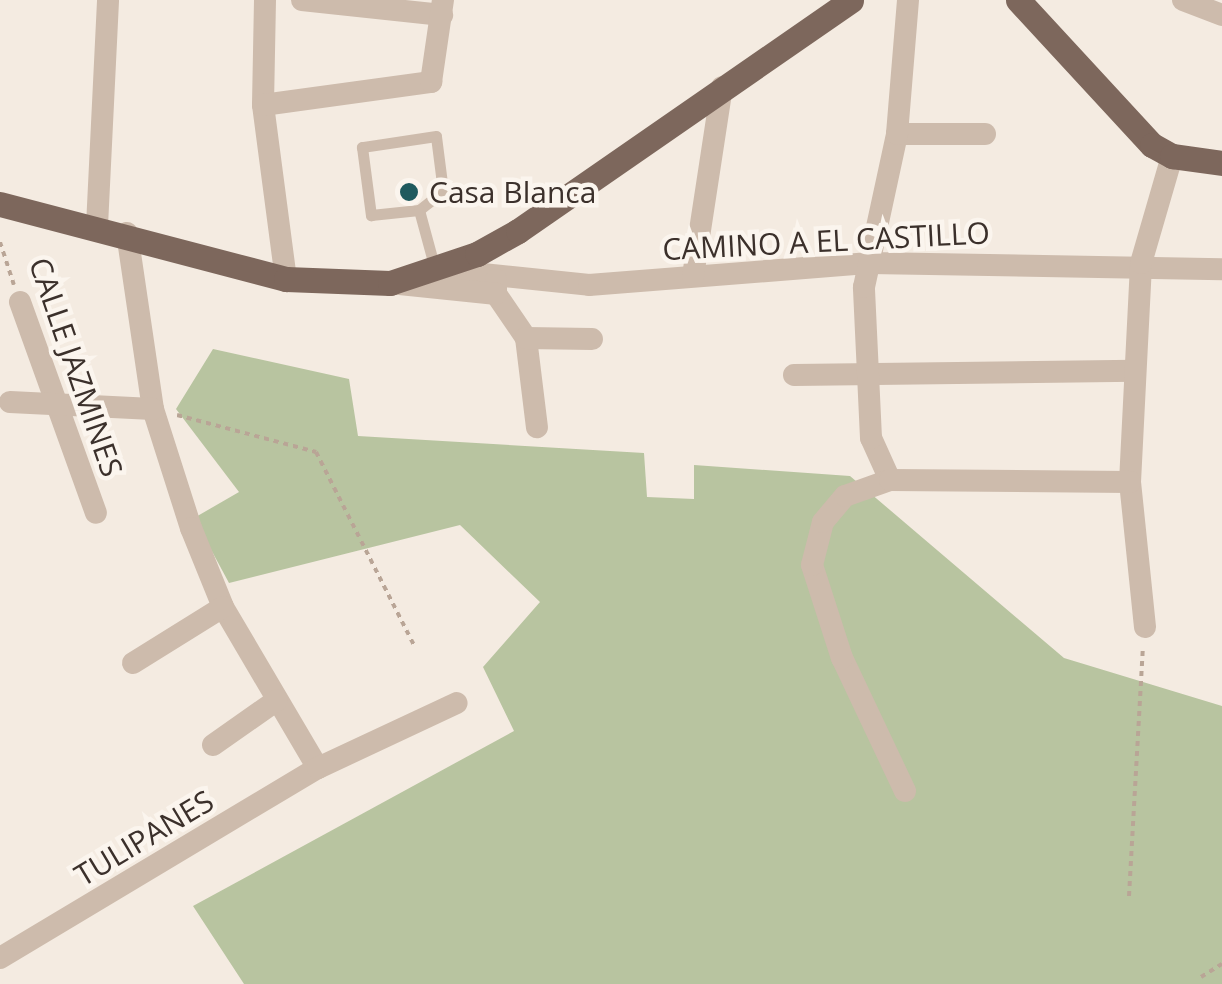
<!DOCTYPE html>
<html>
<head>
<meta charset="utf-8">
<style>
  body { margin:0 }
  #map { position:relative; width:1222px; height:984px; overflow:hidden; background:#f4ebe1; font-family:"Open Sans",sans-serif }
  div>[style] { position:absolute }
  .green>* { inset:0; background:#b8c4a0 }
  .path>* { height:4px; margin-top:-2px; transform-origin:0; background:repeating-linear-gradient(90deg,#b9a596 0 5px,transparent 0 10px) }
  .lane>* { height:11px; margin:-5.5px; padding:0 5.5px; transform-origin:5.5px; border-radius:5.5px; background:#cdbbac }
  .street>* { height:22px; margin:-11px; padding:0 11px; transform-origin:11px; border-radius:11px; background:#cdbbac }
  .primary>* { height:25px; margin:-12.5px; padding:0 12.5px; transform-origin:12.5px; border-radius:12.5px; background:#7d675c }
  .dots>* { width:28px; height:28px; translate:-50% -50%; box-sizing:border-box; border:5px solid #fbf5ee; border-radius:50% }
  span { translate:-50% -50%; white-space:nowrap; text-align:center; line-height:1.15; -webkit-text-stroke:9px #fbf5ee; paint-order:stroke }
  .poi-label { font-size:30px; color:#3b302b }
  .left { translate:0 -50%; text-align:left }
  .street-label { font-size:30px; color:#3b302b }
</style>
</head>
<body>
<div id="map">
  <div class="green">
    <div style="clip-path:polygon(213px 349px,349px 379px,358px 436px,644px 453px,647px 497px,694px 499px,694px 465px,850px 476px,1064px 658px,1222px 706px,1222px 984px,244px 984px,193px 906px,514px 731px,483px 667px,540px 602px,460px 525px,229px 583px,194px 518px,239px 492px,176px 409px)"></div>
  </div>
  <div class="path">
    <div style="left:0;top:242px;width:45px;rotate:72deg"></div>
    <div style="left:177px;top:415px;width:144px;rotate:14.9deg"></div>
    <div style="left:316px;top:452px;width:216px;rotate:63.1deg"></div>
    <div style="left:1129px;top:896px;width:249px;rotate:-86.8deg"></div>
    <div style="left:1201px;top:977px;width:25px;rotate:-32deg"></div>
  </div>
  <div class="lane">
    <div style="left:419px;top:210px;width:31px;rotate:-38deg"></div>
    <div style="left:443px;top:191px;width:55px;rotate:-97.3deg"></div>
    <div style="left:436px;top:136px;width:75px;rotate:171.5deg"></div>
    <div style="left:362px;top:147px;width:69px;rotate:82.5deg"></div>
    <div style="left:371px;top:215px;width:48px;rotate:-5.9deg"></div>
    <div style="left:419px;top:210px;width:61px;rotate:74.8deg"></div>
  </div>
  <div class="street">
    <div style="left:265px;top:0;width:105px;rotate:91.1deg"></div>
    <div style="left:263px;top:105px;width:176px;rotate:82.5deg"></div>
    <div style="left:302px;top:0;width:141px;rotate:6.1deg"></div>
    <div style="left:1183px;top:0;width:42px;rotate:21deg"></div>
    <div style="left:263px;top:105px;width:170px;rotate:-7.8deg"></div>
    <div style="left:431px;top:82px;width:83px;rotate:-81.7deg"></div>
    <div style="left:897px;top:134px;width:88px"></div>
    <div style="left:97px;top:226px;width:226px;rotate:-87.2deg"></div>
    <div style="left:127px;top:233px;width:178px;rotate:81.6deg"></div>
    <div style="left:153px;top:409px;width:125px;rotate:72.3deg"></div>
    <div style="left:191px;top:528px;width:85px;rotate:67.9deg"></div>
    <div style="left:223px;top:607px;width:187px;rotate:59.5deg"></div>
    <div style="left:435px;top:269px;width:155px;rotate:5.9deg"></div>
    <div style="left:589px;top:285px;width:282px;rotate:-4.5deg"></div>
    <div style="left:870px;top:263px;width:352px;rotate:1deg"></div>
    <div style="left:693px;top:276px;width:191px;rotate:-81.3deg"></div>
    <div style="left:496px;top:280px;width:14px;rotate:90deg"></div>
    <div style="left:496px;top:294px;width:53px;rotate:55.7deg"></div>
    <div style="left:526px;top:338px;width:90px;rotate:83deg"></div>
    <div style="left:390px;top:283px;width:107px;rotate:5.9deg"></div>
    <div style="left:20px;top:302px;width:224px;rotate:70.2deg"></div>
    <div style="left:526px;top:338px;width:66px;rotate:0.9deg"></div>
    <div style="left:794px;top:375px;width:341px;rotate:-0.7deg"></div>
    <div style="left:10px;top:402px;width:143px;rotate:2.8deg"></div>
    <div style="left:890px;top:480px;width:46px;rotate:-114.3deg"></div>
    <div style="left:871px;top:438px;width:151px;rotate:-92.7deg"></div>
    <div style="left:864px;top:287px;width:157px;rotate:-77.8deg"></div>
    <div style="left:897px;top:134px;width:134px;rotate:-85.3deg"></div>
    <div style="left:1145px;top:627px;width:146px;rotate:-95.9deg"></div>
    <div style="left:1130px;top:482px;width:219px;rotate:-87.1deg"></div>
    <div style="left:1141px;top:263px;width:111px;rotate:-73.8deg"></div>
    <div style="left:133px;top:663px;width:106px;rotate:-31.9deg"></div>
    <div style="left:213px;top:745px;width:78px;rotate:-35.1deg"></div>
    <div style="left:905px;top:791px;width:147px;rotate:-115.3deg"></div>
    <div style="left:842px;top:658px;width:98px;rotate:-107.9deg"></div>
    <div style="left:812px;top:565px;width:44px;rotate:-75.7deg"></div>
    <div style="left:823px;top:522px;width:34px;rotate:-50deg"></div>
    <div style="left:845px;top:496px;width:48px;rotate:-19.6deg"></div>
    <div style="left:890px;top:480px;width:240px;rotate:0.5deg"></div>
    <div style="left:0;top:958px;width:370px;rotate:-30.9deg"></div>
    <div style="left:318px;top:768px;width:153px;rotate:-25.1deg"></div>
  </div>
  <div class="primary">
    <div style="left:1018px;top:0;width:197px;rotate:47.3deg"></div>
    <div style="left:1152px;top:145px;width:23px;rotate:29deg"></div>
    <div style="left:1172px;top:156px;width:50px;rotate:8deg"></div>
    <div style="left:0;top:204px;width:296px;rotate:14.7deg"></div>
    <div style="left:286px;top:279px;width:104px;rotate:2.2deg"></div>
    <div style="left:390px;top:283px;width:92px;rotate:-18.4deg"></div>
    <div style="left:477px;top:254px;width:47px;rotate:-29.3deg"></div>
    <div style="left:518px;top:231px;width:405px;rotate:-34.7deg"></div>
  </div>
  <div class="dots">
    <div style="left:409px;top:192px;background:#1f5a5e"></div>
  </div>
  <div class="poi-label">
    <span class="left" style="left:429px;top:192px">Casa Blanca</span>
  </div>
  <div class="street-label">
    <span style="left:826px;top:241px;rotate:-3deg">CAMINO A EL CASTILLO</span>
    <span style="left:76px;top:367px;rotate:71deg">CALLE JAZMINES</span>
    <span style="left:144px;top:838px;rotate:-31deg">TULIPANES</span>
  </div>
</div>
</body>
</html>
